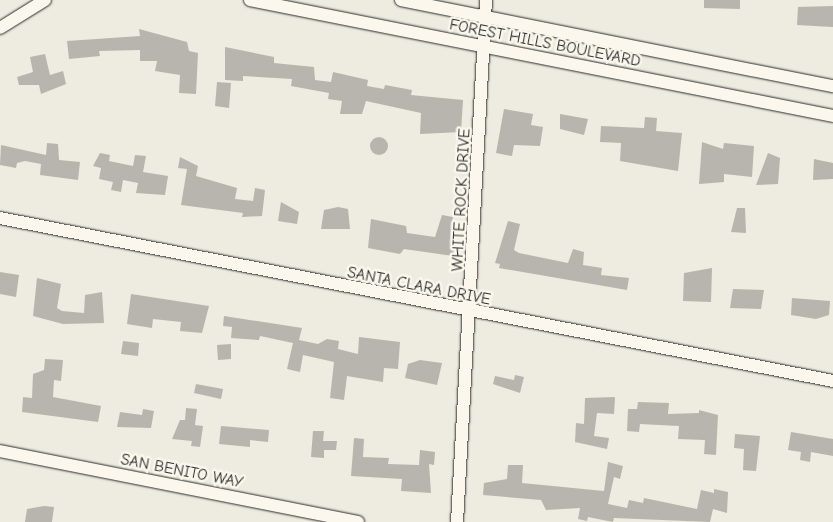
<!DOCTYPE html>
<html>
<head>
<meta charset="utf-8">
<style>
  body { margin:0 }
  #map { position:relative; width:833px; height:522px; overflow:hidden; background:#eeebe0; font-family:"Comic Neue",sans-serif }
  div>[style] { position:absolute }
  .building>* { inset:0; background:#b8b5ae }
  .round { border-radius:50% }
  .roads { filter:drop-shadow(0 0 1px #2b2b2b) drop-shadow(0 0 1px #2b2b2b) }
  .minor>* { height:12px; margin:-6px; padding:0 6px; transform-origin:6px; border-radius:6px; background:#fbf7ec }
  span { translate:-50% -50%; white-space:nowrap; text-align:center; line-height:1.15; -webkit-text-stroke:5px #fbf7ec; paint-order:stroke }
  .street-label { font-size:16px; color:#2b2b2b }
</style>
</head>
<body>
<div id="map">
  <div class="building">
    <div style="clip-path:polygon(704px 0,740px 0,740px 9px,704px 8px)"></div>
    <div style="clip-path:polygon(833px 6px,833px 27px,797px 25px,798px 7px)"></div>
    <div style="clip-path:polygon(139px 29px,187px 42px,189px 51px,198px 53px,196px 94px,179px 93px,180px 75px,155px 71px,157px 61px,140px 61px,140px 50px,99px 51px,100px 56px,69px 59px,67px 41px,140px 36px)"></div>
    <div style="clip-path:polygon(225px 47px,274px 57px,274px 63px,314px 67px,315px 80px,331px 82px,333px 72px,368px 80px,367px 86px,384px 89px,385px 85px,412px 90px,411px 95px,463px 100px,461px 132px,420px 134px,421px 113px,366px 101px,362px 114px,340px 114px,342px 101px,328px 99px,329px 93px,291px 86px,292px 79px,243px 76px,243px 81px,225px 80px)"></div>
    <div style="clip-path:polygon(45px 54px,50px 75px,63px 71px,66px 84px,41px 94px,39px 85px,19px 85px,17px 77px,33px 72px,30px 57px)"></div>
    <div style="clip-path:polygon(217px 82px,231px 83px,229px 108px,215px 106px)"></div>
    <div style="clip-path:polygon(504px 109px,533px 114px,531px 125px,543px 127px,540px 146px,514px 145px,512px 156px,496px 153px)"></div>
    <div style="clip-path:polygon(560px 114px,588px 119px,584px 135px,560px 129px)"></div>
    <div style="clip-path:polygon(645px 117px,657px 118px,656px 131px,682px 133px,678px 171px,620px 161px,621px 143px,600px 142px,601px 126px,644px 128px)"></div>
    <div class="round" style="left:370px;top:137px;width:18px;height:18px"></div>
    <div style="clip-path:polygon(702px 142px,723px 149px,724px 143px,754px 146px,752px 177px,724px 174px,724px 182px,699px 184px)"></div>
    <div style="clip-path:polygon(47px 143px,58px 144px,59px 160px,80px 162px,78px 180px,40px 175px,41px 164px,25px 161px,17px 163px,16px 168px,0 165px,1px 145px,46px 155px)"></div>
    <div style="clip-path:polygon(100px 153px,110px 155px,109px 161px,133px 166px,135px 155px,146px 156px,143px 172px,168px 176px,165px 195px,136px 193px,138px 183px,123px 180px,121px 192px,111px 190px,113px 182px,99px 179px,101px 168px,93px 166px)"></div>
    <div style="clip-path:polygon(768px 153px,780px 158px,778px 184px,756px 185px)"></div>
    <div style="clip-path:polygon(180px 157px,198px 166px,196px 176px,237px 188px,235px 199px,253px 201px,255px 188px,265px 190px,262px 216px,242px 217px,243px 213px,181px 205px,187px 169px,178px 168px)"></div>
    <div style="clip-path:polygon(814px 159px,833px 163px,833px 179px,813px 180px)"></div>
    <div style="clip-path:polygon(281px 202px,299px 212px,297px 224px,278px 221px)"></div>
    <div style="clip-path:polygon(338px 207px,348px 209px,350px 229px,321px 229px,324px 210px)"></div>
    <div style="clip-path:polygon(737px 208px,745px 208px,746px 233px,731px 232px)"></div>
    <div style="clip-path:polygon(442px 215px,453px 217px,451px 227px,457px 228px,453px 256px,404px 249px,400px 254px,368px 248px,371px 219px,406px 226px,407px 233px,435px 237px)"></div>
    <div style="clip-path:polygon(508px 221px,520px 224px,514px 250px,519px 253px,568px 263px,573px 249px,584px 252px,583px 265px,602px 268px,601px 275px,629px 278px,627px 290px,499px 268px,500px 264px,495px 263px)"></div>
    <div style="clip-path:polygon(712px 268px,711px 302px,683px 301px,684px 273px)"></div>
    <div style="clip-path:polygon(0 272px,19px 275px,16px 297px,0 294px)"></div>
    <div style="clip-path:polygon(37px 278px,61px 284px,57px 308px,62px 311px,84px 313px,85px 295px,102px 292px,104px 323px,63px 324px,33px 316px)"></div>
    <div style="clip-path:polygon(733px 289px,764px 290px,761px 309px,730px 308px)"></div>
    <div style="clip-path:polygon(131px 294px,209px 306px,202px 333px,180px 331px,181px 322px,153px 319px,152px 328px,127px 324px)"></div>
    <div style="clip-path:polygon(792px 298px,830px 301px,829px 315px,816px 319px,791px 315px)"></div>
    <div style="clip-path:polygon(224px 316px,302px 328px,299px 340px,318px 344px,327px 339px,339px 341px,338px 349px,358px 354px,359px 337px,400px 342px,398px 369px,384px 368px,383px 382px,347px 376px,344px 400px,330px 398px,334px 362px,303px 355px,300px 372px,287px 369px,293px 343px,260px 336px,259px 340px,231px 338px,232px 327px,223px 326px)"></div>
    <div style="clip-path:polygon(123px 341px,139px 343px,138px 356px,121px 354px)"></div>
    <div style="clip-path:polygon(231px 344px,231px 359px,218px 360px,217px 345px)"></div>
    <div style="clip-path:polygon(45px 359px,63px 360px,61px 381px,54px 380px,53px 397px,101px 406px,98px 422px,22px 412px,23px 397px,32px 398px,33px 374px,44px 370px)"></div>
    <div style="clip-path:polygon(420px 360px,442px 363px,437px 385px,405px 378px,408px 364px)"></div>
    <div style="clip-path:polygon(515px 375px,524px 377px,520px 393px,493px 384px,495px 376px,514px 380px)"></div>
    <div style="clip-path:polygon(196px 384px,223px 389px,221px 399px,194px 393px)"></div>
    <div style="clip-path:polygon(615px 397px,614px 414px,597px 413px,594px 436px,609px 438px,607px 449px,575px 442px,576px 423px,584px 424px,585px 398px)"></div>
    <div style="clip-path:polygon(638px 402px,669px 403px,668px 414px,699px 413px,699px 410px,718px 415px,716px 455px,704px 454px,705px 440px,678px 439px,679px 426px,640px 424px,639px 432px,627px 431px,628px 409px,637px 409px)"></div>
    <div style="clip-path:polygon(186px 408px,197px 409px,195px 425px,203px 426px,200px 447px,191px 446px,192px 441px,172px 439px,180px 420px,185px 420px)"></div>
    <div style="clip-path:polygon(143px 409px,154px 411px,151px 428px,117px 427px,120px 412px,142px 415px)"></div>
    <div style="clip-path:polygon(221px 426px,269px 430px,268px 442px,250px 440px,250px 447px,219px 444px)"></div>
    <div style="clip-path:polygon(313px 431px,324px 431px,323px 441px,337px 441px,336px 450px,324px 450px,324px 458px,311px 457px)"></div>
    <div style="clip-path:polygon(791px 432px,833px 439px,833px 456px,811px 452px,810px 462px,800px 460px,801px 452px,788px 450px)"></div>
    <div style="clip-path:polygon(735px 434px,760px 436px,756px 471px,743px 470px,744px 449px,734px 448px)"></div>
    <div style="clip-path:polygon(354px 438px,364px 439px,363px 457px,389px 458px,388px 464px,419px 465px,420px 450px,435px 452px,434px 465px,429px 464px,431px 493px,401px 491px,402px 479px,351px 476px)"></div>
    <div style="clip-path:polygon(608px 462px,623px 466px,620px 479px,614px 477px,608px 504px,627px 508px,629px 500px,643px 503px,644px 498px,697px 509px,701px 490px,714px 493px,714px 489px,728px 492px,727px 513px,713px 509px,710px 522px,614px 518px,613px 522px,588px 517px,587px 521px,578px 519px,580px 508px,546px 510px,541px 500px,483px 495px,484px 483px,507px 479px,508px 465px,523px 465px,522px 483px,604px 491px)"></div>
    <div style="clip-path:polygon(44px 506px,54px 507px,52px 522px,25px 522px,27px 509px)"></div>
  </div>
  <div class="roads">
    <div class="minor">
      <div style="left:250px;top:0;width:594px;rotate:11.25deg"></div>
      <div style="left:401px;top:0;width:440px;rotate:11.3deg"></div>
      <div style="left:0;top:28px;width:53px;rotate:-31.9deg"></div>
      <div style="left:0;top:218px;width:849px;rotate:11.07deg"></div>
      <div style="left:0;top:451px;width:365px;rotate:11.2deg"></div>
      <div style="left:457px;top:522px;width:523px;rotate:-86.82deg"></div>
    </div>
  </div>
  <div class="street-label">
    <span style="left:545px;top:43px;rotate:11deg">FOREST HILLS BOULEVARD</span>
    <span style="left:461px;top:200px;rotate:-87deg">WHITE ROCK DRIVE</span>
    <span style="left:419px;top:286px;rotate:11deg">SANTA CLARA DRIVE</span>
    <span style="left:182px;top:471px;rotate:11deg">SAN BENITO WAY</span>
  </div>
</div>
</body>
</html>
